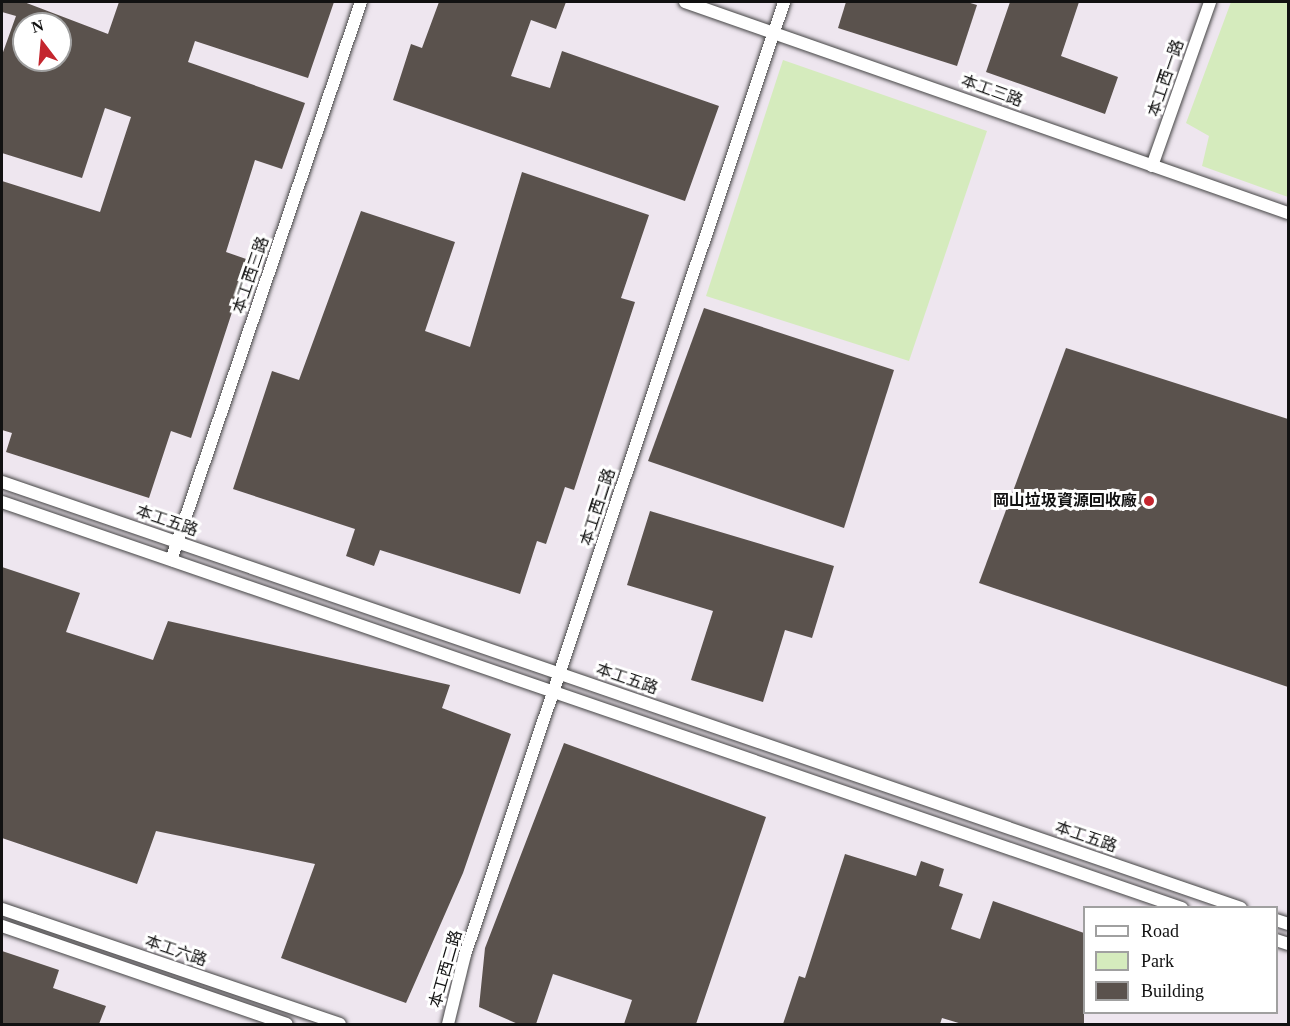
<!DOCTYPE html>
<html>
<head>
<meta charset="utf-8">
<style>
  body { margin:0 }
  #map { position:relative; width:1290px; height:1026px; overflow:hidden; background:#fffdf5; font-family:"Times New Roman","Noto Sans TC",serif }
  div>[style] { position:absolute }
  .industrial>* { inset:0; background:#eee6ef }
  .green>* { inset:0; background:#d5ebbd }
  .building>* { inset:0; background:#5a524d }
  .roads { filter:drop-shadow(0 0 2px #444) drop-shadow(0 0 2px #444) }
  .minor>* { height:12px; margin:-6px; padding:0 6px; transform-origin:6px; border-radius:6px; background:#fff }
  .dots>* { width:16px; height:16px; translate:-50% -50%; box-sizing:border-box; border:3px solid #fff; border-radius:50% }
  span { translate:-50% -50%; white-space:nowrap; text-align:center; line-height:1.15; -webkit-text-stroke:6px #fff; paint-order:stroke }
  .street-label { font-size:16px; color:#111 }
  .poi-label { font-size:16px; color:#111; font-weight:700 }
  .right { translate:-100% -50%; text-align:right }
  .frame { position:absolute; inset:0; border:3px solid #111; pointer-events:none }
  .legend { position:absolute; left:1083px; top:906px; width:195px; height:108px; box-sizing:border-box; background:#fff; border:2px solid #a0a0a0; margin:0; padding:8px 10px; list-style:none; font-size:18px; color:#111 }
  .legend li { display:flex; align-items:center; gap:12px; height:30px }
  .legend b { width:30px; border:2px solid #a0a0a0 }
  .north { position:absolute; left:12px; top:12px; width:60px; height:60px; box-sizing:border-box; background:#fff; border:2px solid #a0a0a0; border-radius:50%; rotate:344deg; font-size:16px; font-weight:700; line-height:24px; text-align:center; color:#111 }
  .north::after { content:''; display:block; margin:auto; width:21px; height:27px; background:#c4262e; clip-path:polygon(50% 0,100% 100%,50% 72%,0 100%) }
</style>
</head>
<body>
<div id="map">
  <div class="industrial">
    <div style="clip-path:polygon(evenodd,2px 2px,1288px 2px,1288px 1024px,2px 1024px,2px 2px,24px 24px,60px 24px,60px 60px,24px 60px,24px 24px,2px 2px,1084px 908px,1276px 908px,1276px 1012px,1084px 1012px,1084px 908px)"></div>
  </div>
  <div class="green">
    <div style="clip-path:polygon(1231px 2px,1288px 2px,1288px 197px,1202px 166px,1209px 136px,1186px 123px)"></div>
    <div style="clip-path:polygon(783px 60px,987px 131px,909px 361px,706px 296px)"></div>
  </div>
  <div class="building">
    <div style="clip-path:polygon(evenodd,2px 2px,24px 2px,108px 34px,119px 2px,334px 2px,308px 78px,195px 41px,188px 62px,305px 103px,282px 169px,255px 160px,226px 252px,249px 260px,191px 438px,171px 431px,149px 498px,6px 452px,12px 433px,2px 430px,2px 181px,100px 212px,131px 117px,105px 108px,82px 178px,2px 153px,2px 55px,16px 16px,2px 12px,2px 2px,24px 24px,60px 24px,60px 60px,24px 60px,24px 24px)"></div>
    <div style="clip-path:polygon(439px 2px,566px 2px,556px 29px,531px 20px,511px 76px,550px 88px,562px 51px,719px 106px,685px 201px,393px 100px,411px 44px,422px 48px)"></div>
    <div style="clip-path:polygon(846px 2px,967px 2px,977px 5px,957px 66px,838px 28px)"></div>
    <div style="clip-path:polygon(1010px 2px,1079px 2px,1061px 56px,1118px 77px,1105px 114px,986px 72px)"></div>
    <div style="clip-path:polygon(522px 172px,649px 215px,621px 298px,635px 302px,574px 490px,565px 487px,546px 544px,537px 541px,520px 594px,380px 550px,374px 566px,346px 556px,355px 529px,233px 489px,272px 371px,299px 380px,361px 211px,455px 242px,425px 331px,470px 347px)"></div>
    <div style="clip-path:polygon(704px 308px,894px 370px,844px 528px,648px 461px)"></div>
    <div style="clip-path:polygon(1066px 348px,1288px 419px,1288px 687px,979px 583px)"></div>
    <div style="clip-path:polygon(650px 511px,834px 566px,812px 638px,785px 630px,763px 702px,691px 680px,713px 611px,627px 585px)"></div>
    <div style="clip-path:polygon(2px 567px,80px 593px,66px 632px,153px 660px,168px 621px,450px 685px,442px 708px,511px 734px,463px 873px,406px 1003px,281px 958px,315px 864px,156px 831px,137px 884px,2px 838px)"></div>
    <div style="clip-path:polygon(564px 743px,766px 817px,696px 1024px,624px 1024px,632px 1000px,553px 974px,536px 1024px,518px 1024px,479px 1007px,485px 948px)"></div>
    <div style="clip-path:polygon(845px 854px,916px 876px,921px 861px,944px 869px,939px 886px,963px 894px,951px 929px,980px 939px,993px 901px,1084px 933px,1084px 1024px,962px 1024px,942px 1018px,940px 1024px,783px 1024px,799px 976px,805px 978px)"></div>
    <div style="clip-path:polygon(2px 951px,59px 970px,53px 988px,106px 1006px,99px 1024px,2px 1024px)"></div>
  </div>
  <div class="roads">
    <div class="minor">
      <div style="left:685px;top:2px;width:639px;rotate:19.29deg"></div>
      <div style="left:1152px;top:166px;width:174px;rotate:-70.5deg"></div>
      <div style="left:2px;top:482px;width:1310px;rotate:18.97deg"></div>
      <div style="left:2px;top:502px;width:1248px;rotate:18.99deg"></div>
      <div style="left:171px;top:560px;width:589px;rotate:-71.2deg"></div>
      <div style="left:2px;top:909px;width:357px;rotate:18.8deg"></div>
      <div style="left:1276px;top:920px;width:13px;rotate:18deg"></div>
      <div style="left:2px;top:926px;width:301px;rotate:19deg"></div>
      <div style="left:1276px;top:940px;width:13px;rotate:18deg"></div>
      <div style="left:448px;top:1024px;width:71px;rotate:-76.2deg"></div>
      <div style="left:465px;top:955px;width:1005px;rotate:-71.49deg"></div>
    </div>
  </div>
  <div class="dots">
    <div style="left:1149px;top:501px;background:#c4262e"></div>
  </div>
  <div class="street-label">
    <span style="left:1166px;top:78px;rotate:-71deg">本工西一路</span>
    <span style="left:992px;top:91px;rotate:20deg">本工三路</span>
    <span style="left:251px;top:275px;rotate:-71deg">本工西三路</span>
    <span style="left:598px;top:507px;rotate:-72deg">本工西二路</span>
    <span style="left:167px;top:521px;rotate:19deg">本工五路</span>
    <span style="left:627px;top:679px;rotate:19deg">本工五路</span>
    <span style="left:1086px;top:837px;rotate:19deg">本工五路</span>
    <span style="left:176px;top:951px;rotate:19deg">本工六路</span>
    <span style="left:446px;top:969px;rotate:-74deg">本工西二路</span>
  </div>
  <div class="poi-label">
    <span class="right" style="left:1137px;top:501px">岡山垃圾資源回收廠</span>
  </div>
  <div class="frame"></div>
  <ul class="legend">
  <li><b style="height:8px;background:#fff"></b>Road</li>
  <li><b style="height:16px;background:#d5ebbd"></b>Park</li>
  <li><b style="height:16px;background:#5a524d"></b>Building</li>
  </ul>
  <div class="north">N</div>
</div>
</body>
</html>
